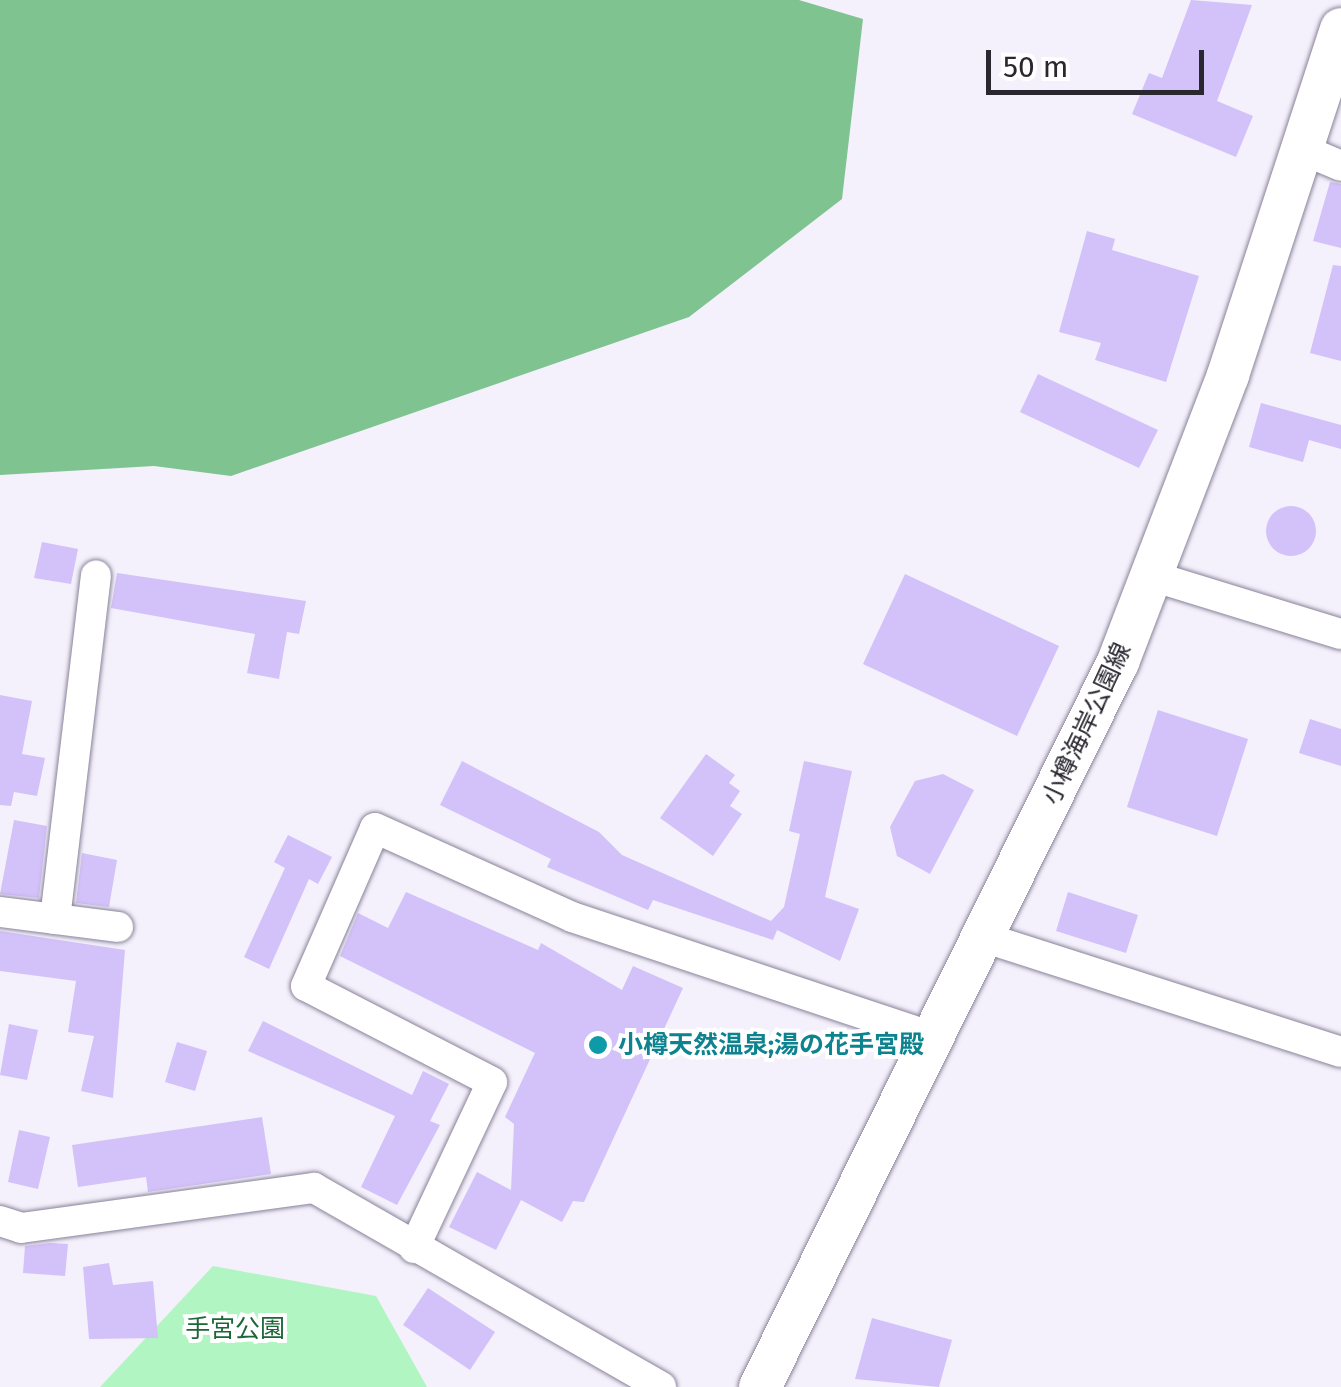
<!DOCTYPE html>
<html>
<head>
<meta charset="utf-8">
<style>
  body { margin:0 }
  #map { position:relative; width:1341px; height:1387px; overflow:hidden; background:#f4f1fc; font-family:"Fira Sans","Noto Sans JP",sans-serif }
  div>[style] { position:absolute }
  .green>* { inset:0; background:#b1f5c3 }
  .forest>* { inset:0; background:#7fc391 }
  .building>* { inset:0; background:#d3c1fa }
  .round { border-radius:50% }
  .roads { filter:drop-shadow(0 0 2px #898299) drop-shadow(0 0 2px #898299) }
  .street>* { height:30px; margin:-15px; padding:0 15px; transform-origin:15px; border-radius:15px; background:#fff }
  .secondary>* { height:42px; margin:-21px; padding:0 21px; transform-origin:21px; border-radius:21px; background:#fff }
  .dots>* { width:28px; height:28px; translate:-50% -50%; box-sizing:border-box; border:5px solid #fff; border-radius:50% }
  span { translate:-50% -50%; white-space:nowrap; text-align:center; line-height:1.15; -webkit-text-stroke:8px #fff; paint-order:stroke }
  .street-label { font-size:25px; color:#2a2730 }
  .culture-label { font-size:25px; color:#0d838f; font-weight:700 }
  .left { translate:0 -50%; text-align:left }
  .park-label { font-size:25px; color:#1c6638 }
  .scale { position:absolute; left:986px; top:50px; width:218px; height:45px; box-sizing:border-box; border:5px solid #2a2730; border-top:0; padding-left:12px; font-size:30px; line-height:35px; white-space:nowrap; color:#2a2730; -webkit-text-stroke:8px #fff; paint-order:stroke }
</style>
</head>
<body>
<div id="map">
  <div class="green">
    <div style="clip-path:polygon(213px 1266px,376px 1296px,427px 1387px,100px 1387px)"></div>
  </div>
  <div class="forest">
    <div style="clip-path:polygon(0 0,799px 0,863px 19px,842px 199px,689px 317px,231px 476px,154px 466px,0 475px)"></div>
  </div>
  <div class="building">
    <div style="clip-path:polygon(1191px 0,1252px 5px,1217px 101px,1253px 116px,1236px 157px,1132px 114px,1149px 73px,1162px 78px)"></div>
    <div style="clip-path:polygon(1330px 182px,1341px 184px,1341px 248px,1313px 241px)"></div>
    <div style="clip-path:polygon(1087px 231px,1115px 239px,1112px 250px,1199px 276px,1166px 382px,1095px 360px,1101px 343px,1059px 332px)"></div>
    <div style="clip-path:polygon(1333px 265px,1341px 266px,1341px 361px,1310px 353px)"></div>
    <div style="clip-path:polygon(1038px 374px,1158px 430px,1139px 468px,1020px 412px)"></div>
    <div style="clip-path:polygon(1261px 403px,1341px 425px,1341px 449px,1309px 440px,1303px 462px,1249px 447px)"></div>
    <div class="round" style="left:1266px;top:506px;width:50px;height:50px"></div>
    <div style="clip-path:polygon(42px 542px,78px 549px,71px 584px,34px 578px)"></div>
    <div style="clip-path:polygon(117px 573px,306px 601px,299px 634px,287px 632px,279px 679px,247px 673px,255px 634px,111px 608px)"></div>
    <div style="clip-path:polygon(905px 574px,1059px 646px,1017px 736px,863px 664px)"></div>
    <div style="clip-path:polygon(0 695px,32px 701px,22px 754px,45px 758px,37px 796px,14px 792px,11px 806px,0 805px)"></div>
    <div style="clip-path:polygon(1158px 710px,1248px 739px,1217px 836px,1127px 807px)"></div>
    <div style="clip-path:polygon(1310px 719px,1341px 729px,1341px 766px,1299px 753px)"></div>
    <div style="clip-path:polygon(706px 754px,735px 775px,729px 783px,740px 791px,730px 806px,742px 814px,713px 856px,660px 818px)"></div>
    <div style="clip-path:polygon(462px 761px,599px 832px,622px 855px,771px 921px,784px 907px,800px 834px,789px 831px,804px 761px,852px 771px,825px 897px,859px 909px,840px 961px,777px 930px,773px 940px,653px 900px,648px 910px,547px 867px,551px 859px,440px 805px)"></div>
    <div style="clip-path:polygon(943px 774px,974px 790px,930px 874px,897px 856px,890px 827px,915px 781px)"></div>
    <div style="clip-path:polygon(14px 820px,47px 826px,39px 898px,0 894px)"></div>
    <div style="clip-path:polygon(288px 835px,332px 857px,318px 884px,309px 879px,269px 969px,244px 957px,285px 868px,274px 862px)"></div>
    <div style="clip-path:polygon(82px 853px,117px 860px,109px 907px,76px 903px)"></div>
    <div style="clip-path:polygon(406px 892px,538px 950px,541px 943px,622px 990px,633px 966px,683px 988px,584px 1202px,573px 1201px,562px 1222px,521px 1200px,496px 1250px,449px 1227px,477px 1172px,511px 1190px,514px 1124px,505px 1117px,535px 1053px,340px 956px,358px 913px,388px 928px)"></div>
    <div style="clip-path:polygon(1068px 892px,1138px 915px,1126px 953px,1056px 931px)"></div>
    <div style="clip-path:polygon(0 931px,125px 950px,113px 1098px,81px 1091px,94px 1036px,68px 1032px,76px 981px,0 971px)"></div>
    <div style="clip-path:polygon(263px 1021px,412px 1095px,423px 1071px,449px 1084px,430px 1121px,440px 1125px,397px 1205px,361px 1187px,395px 1116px,248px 1051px)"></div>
    <div style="clip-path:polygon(9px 1024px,38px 1030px,27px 1080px,0 1075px)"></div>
    <div style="clip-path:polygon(177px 1042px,207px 1051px,195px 1091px,165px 1082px)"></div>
    <div style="clip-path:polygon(262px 1117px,271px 1174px,148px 1192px,146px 1177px,78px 1187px,72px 1145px)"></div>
    <div style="clip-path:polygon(19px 1130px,50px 1137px,38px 1189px,8px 1182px)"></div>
    <div style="clip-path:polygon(50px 1243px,68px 1244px,65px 1276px,23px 1273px,25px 1246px)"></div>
    <div style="clip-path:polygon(109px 1263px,113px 1285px,153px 1281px,158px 1338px,89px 1339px,83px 1267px)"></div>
    <div style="clip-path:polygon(428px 1288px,495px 1332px,470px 1370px,403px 1325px)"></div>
    <div style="clip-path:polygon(872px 1318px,952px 1340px,939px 1387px,855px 1379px)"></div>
  </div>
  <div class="roads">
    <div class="street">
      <div style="left:1306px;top:151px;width:38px;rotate:23deg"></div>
      <div style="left:1152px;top:576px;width:198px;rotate:17.1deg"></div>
      <div style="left:0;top:912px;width:119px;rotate:7.2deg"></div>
      <div style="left:55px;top:919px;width:346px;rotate:-83.2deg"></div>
      <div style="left:986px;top:938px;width:373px;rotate:17.8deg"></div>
      <div style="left:0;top:1221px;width:22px;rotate:18deg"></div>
      <div style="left:21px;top:1228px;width:296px;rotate:-7.8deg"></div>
      <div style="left:314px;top:1188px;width:400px;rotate:29.8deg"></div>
      <div style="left:414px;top:1248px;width:183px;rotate:-64.8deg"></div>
      <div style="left:492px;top:1082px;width:209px;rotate:-152.7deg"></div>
      <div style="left:306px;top:986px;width:172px;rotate:-66.4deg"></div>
      <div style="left:375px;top:828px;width:216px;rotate:24.3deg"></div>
      <div style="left:572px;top:917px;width:384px;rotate:18.4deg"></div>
    </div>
    <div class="secondary">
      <div style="left:760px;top:1387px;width:809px;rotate:-63.72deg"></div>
      <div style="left:1118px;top:662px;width:307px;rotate:-69deg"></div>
      <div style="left:1228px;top:375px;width:364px;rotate:-71.9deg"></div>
    </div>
  </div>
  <div class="dots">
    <div style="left:598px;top:1045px;background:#0f9aa8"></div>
  </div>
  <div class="street-label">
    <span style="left:1087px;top:724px;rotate:-65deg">小樽海岸公園線</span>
  </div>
  <div class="culture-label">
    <span class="left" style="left:618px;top:1045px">小樽天然温泉;湯の花手宮殿</span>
  </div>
  <div class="park-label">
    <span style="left:235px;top:1329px">手宮公園</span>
  </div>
  <div class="scale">50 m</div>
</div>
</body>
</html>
